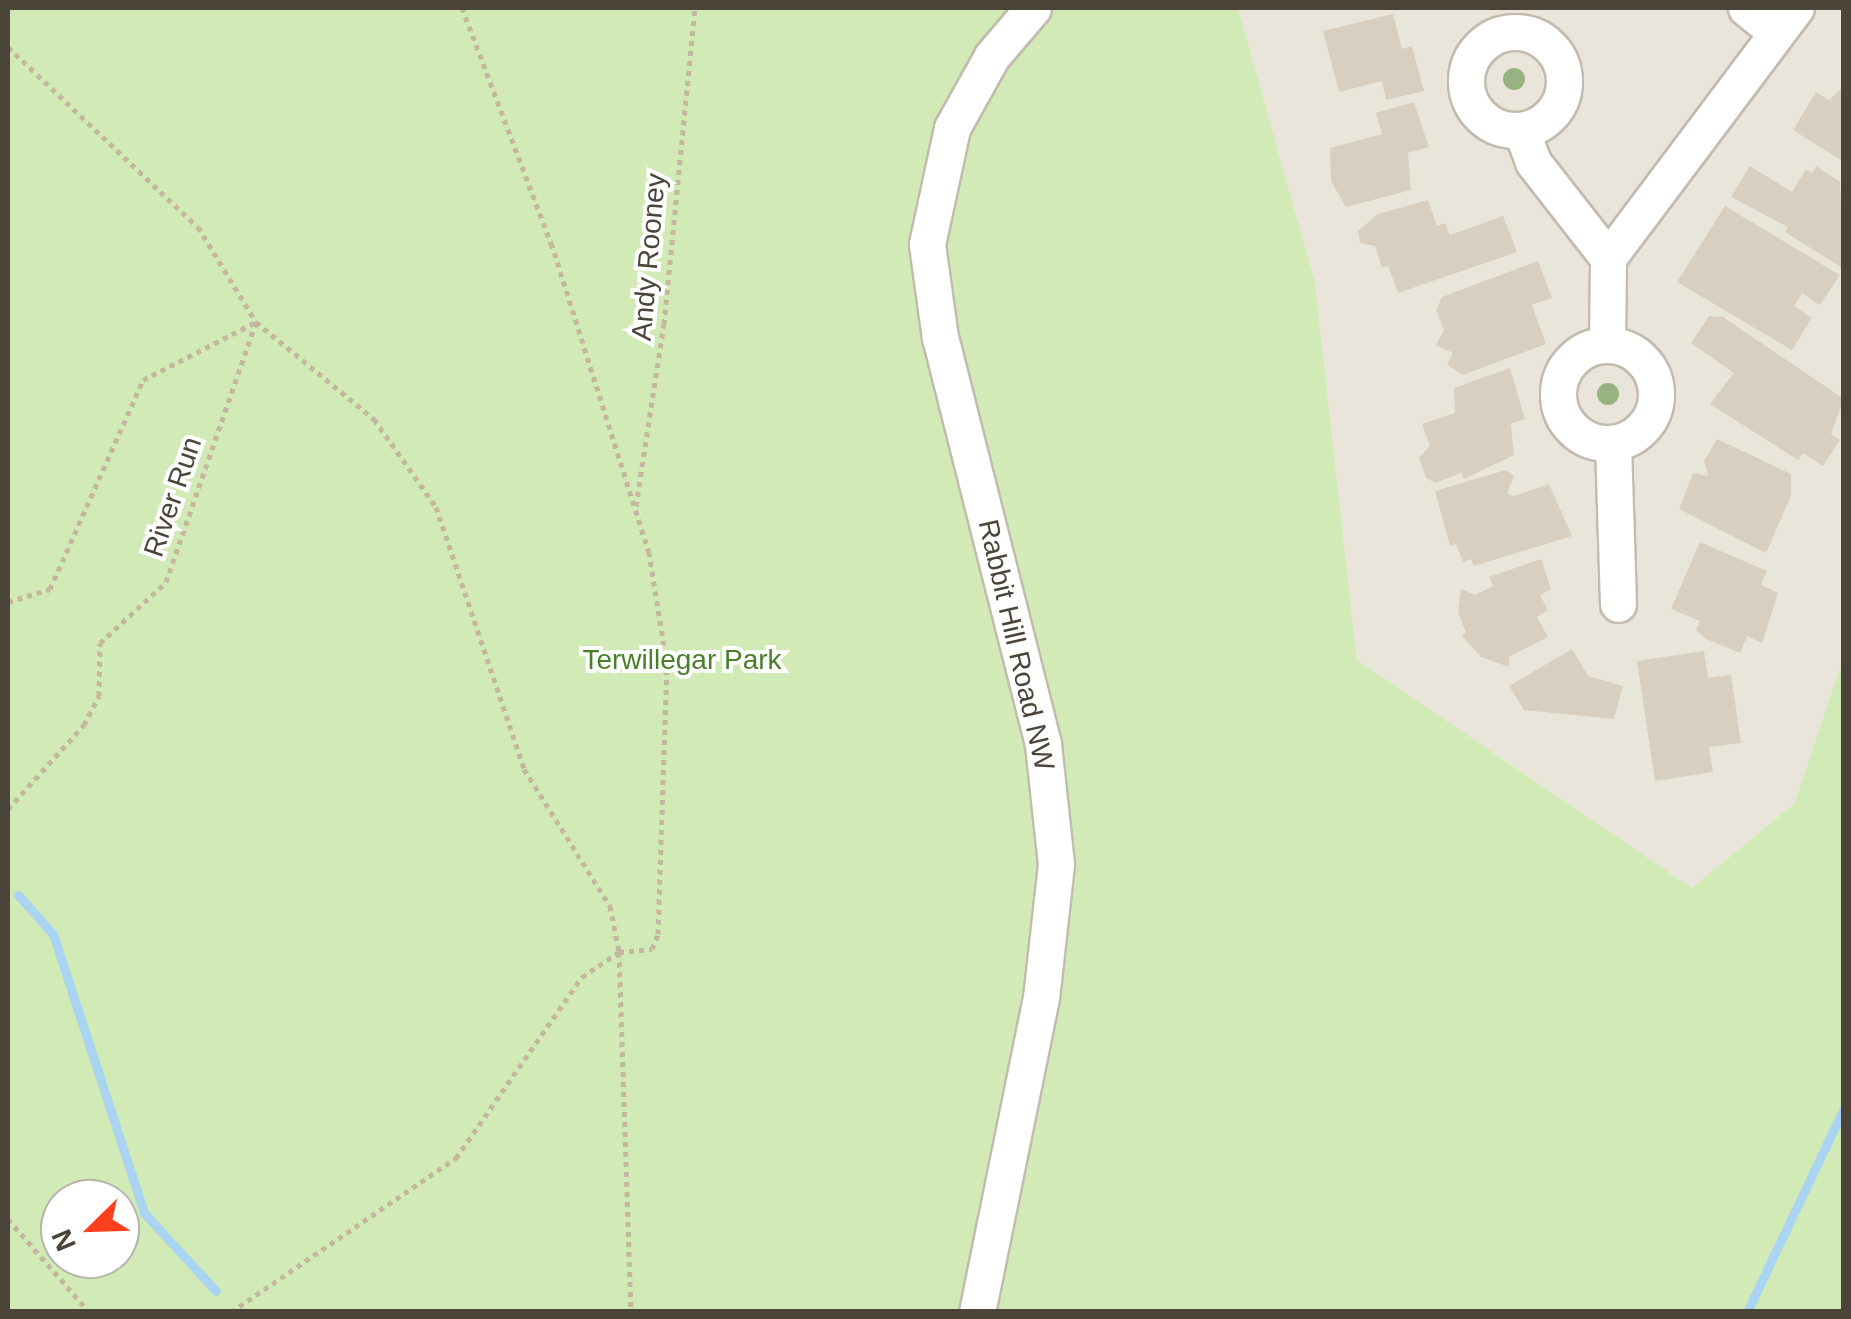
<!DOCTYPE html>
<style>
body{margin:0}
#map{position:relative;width:1851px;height:1319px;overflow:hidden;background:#f6f3ec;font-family:Helvetica,sans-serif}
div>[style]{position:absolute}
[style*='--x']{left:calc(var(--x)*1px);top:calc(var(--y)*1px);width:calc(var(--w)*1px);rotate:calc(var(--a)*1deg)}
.residential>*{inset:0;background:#eae5da}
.green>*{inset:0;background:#d2eab5}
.stream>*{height:9px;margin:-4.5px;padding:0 4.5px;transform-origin:4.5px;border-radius:4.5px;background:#a9d4f2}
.building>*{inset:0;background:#d8cfc1}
.path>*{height:5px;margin-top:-2.5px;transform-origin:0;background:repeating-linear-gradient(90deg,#c4b79f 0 5px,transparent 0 10px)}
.roads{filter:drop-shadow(2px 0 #c2bbae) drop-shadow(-2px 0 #c2bbae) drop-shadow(0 2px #c2bbae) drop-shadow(0 -2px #c2bbae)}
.minor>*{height:35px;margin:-17.5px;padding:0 17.5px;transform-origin:17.5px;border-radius:17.5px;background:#fff}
.minor>.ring{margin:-17.5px;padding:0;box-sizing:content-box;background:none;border:35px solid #fff;border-radius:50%}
.trees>*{width:22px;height:22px;margin:-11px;border-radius:50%;background:#97b381}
span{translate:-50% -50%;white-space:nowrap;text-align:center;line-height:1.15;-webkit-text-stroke:8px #fff;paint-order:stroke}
.street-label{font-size:28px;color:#4b4439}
.park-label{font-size:28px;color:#4a7f2a}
.frame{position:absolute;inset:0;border:10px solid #4b4439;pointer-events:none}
.north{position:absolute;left:40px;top:1179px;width:100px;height:100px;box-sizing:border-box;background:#fff;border:2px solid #b7b4b0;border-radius:50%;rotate:247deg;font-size:28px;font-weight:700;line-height:40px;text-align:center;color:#4b4439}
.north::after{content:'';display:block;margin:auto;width:35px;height:45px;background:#fc3f1d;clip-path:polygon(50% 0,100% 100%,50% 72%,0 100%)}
</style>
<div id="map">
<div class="residential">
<div style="clip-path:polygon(1238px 8px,1843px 8px,1843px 659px,1794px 804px,1692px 888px,1357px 660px,1315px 282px)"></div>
</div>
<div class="green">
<div style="clip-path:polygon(evenodd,8px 8px,1238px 8px,1315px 282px,1357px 660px,1692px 888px,1794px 804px,1843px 659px,1843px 1311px,8px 1312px,8px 8px,60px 1199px,120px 1199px,120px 1259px,60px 1259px,60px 1199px)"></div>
</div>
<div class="stream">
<div style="--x:18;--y:895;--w:52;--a:48.1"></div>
<div style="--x:53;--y:934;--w:293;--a:71.9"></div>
<div style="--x:144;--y:1213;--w:106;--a:47.3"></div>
<div style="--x:1747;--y:1312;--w:226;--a:-64.6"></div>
</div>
<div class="building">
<div style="clip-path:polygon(1393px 14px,1402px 49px,1412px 46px,1424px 91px,1386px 100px,1382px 81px,1339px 92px,1323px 31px)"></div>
<div style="clip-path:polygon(1844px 86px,1844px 162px,1793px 130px,1816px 92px,1829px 100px)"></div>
<div style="clip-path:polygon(1414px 102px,1429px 147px,1408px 153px,1411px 190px,1346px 207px,1331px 181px,1330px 148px,1382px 134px,1376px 113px)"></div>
<div style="clip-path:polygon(1750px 166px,1792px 192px,1806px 169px,1812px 173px,1816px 166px,1840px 182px,1844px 269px,1785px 232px,1788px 227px,1731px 197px)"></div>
<div style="clip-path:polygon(1428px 200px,1437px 226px,1445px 223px,1450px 235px,1503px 216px,1517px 252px,1398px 293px,1388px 266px,1382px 268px,1375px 246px,1360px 243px,1358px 231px,1378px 214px)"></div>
<div style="clip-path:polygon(1725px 206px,1840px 275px,1820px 305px,1802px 293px,1794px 306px,1812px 318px,1792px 350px,1677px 282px)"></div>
<div style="clip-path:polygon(1538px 261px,1552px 298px,1532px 305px,1546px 344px,1463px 375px,1447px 365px,1453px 353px,1436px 345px,1444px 330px,1436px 310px,1442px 297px)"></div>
<div style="clip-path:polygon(1709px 316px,1723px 317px,1844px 399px,1831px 434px,1840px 440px,1823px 466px,1803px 453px,1798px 460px,1710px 404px,1734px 373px,1691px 343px)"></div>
<div style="clip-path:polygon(1510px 368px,1525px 419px,1511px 424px,1514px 455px,1464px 479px,1461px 473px,1435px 483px,1426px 478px,1419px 458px,1430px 446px,1422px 424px,1455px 413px,1454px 388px)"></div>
<div style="clip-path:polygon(1717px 439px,1791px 474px,1791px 496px,1766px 553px,1679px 509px,1693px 473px,1708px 476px,1704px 461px)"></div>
<div style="clip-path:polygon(1506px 470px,1514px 476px,1507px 493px,1514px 496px,1549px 484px,1572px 536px,1474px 566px,1471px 559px,1463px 562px,1456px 544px,1450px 546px,1435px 491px)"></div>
<div style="clip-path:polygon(1700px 542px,1767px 571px,1761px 585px,1778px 593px,1762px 643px,1747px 636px,1740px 653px,1706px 639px,1696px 630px,1700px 621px,1671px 609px)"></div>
<div style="clip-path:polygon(1541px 559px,1551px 589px,1540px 595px,1548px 610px,1537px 617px,1548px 637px,1509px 657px,1509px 667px,1481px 657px,1461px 635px,1466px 633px,1458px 612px,1461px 589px,1475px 595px,1493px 586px,1489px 577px)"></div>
<div style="clip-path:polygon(1572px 649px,1588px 676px,1623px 686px,1614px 719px,1524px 710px,1509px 686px)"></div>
<div style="clip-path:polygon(1704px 651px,1708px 678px,1731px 675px,1741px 743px,1709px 747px,1713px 772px,1655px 781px,1637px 661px)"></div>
</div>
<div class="path">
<div style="--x:8;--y:47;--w:262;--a:43.5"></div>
<div style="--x:198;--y:227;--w:111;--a:58.6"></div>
<div style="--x:256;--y:322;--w:153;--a:39.4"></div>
<div style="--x:374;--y:419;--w:108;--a:54.8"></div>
<div style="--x:436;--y:507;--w:276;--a:71.4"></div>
<div style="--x:524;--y:769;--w:162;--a:57.9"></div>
<div style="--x:610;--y:906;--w:47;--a:78.9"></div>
<div style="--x:619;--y:952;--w:360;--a:88.1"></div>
<div style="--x:636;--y:506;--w:184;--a:-81.3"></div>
<div style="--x:664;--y:324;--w:318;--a:-84.4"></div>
<div style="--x:8;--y:602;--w:44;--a:-17.2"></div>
<div style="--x:50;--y:589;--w:229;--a:-66"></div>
<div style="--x:143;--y:380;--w:127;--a:-27.2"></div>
<div style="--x:8;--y:809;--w:113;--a:-47.9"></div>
<div style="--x:84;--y:725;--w:33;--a:-63"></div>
<div style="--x:99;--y:696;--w:53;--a:-88.9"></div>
<div style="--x:100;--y:643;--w:90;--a:-42.7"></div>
<div style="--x:166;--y:582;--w:275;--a:-70.9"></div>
<div style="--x:8;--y:1219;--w:123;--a:48.9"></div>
<div style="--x:231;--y:1312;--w:273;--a:-34.4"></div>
<div style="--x:456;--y:1158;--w:221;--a:-55.2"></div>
<div style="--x:582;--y:977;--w:45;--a:-34"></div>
<div style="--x:619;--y:952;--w:33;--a:-5"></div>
<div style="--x:652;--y:949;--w:16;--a:-68"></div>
<div style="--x:658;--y:934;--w:269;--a:-88.1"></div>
<div style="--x:667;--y:665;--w:113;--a:-99.1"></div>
<div style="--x:649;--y:553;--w:322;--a:-107.5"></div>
<div style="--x:552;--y:246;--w:254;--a:-110.7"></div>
</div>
<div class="roads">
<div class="minor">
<div style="--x:1746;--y:8;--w:38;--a:39"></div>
<div class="ring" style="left:1466px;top:32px;width:63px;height:63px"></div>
<div style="--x:1521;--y:130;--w:34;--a:69"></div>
<div style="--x:1533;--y:162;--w:122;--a:52"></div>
<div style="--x:1607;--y:344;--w:86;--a:-89.3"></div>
<div style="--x:1608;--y:258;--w:313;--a:-53.1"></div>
<div class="ring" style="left:1558px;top:345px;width:63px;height:63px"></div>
<div style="--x:1613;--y:444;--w:160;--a:88.2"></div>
<div style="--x:977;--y:1312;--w:320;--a:-78.5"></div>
<div style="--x:1041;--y:998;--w:135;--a:-83.6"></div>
<div style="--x:1056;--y:864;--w:121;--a:-96.2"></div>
<div style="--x:1043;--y:744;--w:419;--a:-104.2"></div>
<div style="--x:940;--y:338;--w:95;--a:-97.9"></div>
<div style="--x:927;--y:244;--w:119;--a:-77.8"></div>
<div style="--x:952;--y:128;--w:82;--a:-60.9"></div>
<div style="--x:992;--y:56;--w:63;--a:-49.5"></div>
</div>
</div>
<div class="trees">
<div style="left:1514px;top:79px"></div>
<div style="left:1608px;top:394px"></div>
</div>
<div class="street-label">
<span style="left:649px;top:257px;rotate:-85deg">Andy Rooney</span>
<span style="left:173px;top:497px;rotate:-71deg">River Run</span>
<span style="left:1016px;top:645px;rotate:77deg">Rabbit Hill Road NW</span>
</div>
<div class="park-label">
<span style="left:682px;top:660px">Terwillegar Park</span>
</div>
<div class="frame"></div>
<div class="north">N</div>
</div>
